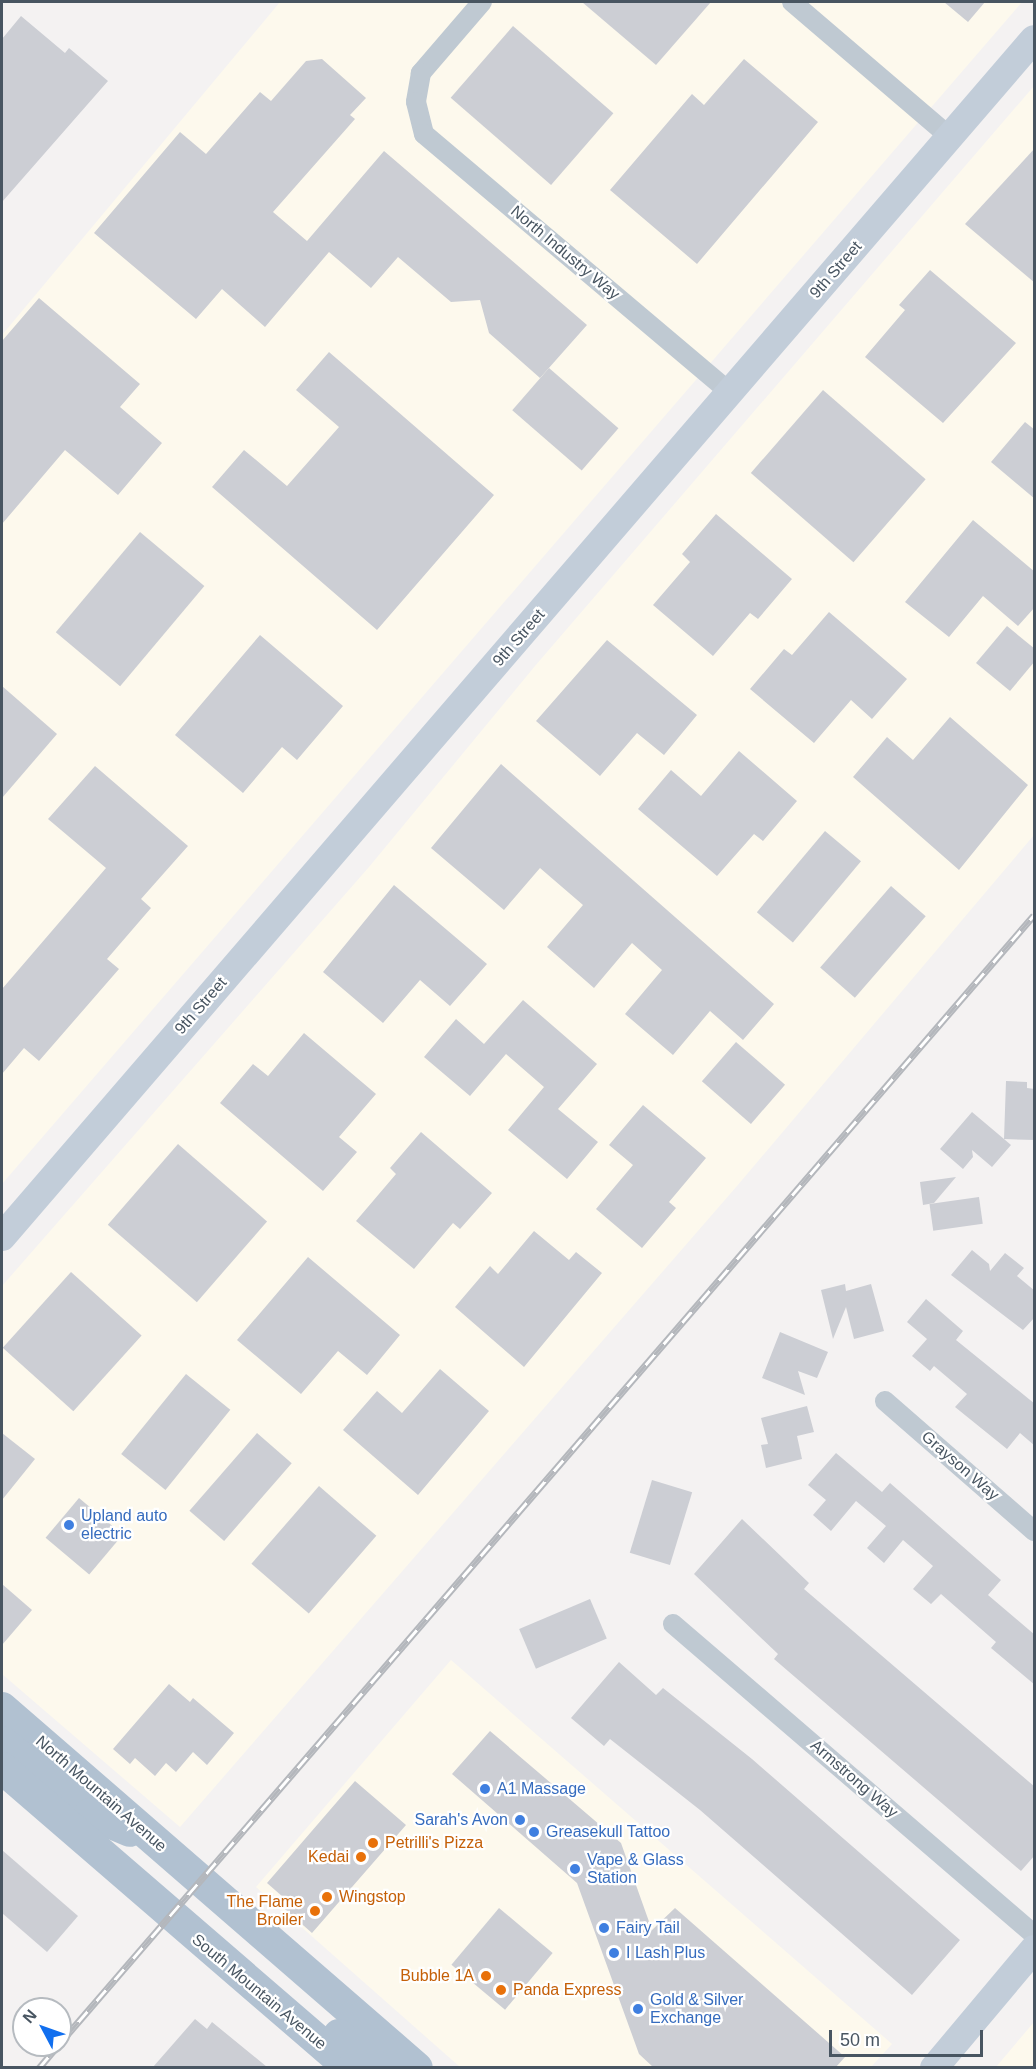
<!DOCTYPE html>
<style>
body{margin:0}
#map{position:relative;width:1036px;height:2069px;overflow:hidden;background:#f4f2f2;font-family:Arial,sans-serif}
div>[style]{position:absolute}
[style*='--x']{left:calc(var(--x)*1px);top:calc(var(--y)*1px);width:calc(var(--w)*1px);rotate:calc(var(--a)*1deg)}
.commercial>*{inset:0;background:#fdf9ed}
.building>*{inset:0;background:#ccced4;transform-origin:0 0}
.street>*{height:20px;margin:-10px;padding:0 10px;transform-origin:10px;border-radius:10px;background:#bfc9d2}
.secondary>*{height:28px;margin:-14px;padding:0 14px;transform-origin:14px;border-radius:14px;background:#c2cdd9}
.primary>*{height:32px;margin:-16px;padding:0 16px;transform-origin:16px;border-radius:16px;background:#b1c1d1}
.rail>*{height:7px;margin-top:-3.5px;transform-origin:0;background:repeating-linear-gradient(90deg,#fff 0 14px,#b4b7bc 0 28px);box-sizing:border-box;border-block:2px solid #b4b7bc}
.dots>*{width:16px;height:16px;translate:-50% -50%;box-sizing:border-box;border:3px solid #fff;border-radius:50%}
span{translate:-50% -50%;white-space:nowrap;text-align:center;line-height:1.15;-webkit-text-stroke:4.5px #fff;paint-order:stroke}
.street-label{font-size:16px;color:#485561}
.shop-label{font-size:16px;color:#366cbe}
.left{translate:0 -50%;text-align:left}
.right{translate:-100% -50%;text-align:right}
.food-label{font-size:16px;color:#c56008}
.frame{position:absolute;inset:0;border:3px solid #485561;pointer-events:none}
.north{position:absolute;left:12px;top:1997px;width:60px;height:60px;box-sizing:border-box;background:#fff;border:2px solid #b6bbc0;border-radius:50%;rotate:311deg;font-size:16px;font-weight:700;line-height:24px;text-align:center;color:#485561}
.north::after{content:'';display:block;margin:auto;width:21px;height:27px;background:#116fef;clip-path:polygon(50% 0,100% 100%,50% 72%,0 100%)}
.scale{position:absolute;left:829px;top:2030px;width:154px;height:27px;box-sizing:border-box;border:3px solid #485561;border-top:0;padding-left:8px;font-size:18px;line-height:21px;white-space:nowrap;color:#485561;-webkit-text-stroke:4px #fff;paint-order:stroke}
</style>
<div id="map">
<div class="commercial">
<div style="clip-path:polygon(280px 2px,1022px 2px,2px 1184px,2px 335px)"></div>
<div style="clip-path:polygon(1034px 86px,1034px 835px,737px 1186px,180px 1827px,2px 1674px,2px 1286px,369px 867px,535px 666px)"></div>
<div style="clip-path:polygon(451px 1660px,892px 2044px,871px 2067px,460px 2067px,256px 1887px)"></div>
<div style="clip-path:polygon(1034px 2022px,1034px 2067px,995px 2067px,996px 2067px)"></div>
</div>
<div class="building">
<div style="clip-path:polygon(582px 2px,711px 2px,656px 65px)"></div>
<div style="clip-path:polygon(944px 2px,985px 2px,968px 22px)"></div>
<div style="clip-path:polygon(21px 16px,65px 53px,69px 48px,108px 81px,2px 202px,2px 39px)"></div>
<div style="left:513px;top:26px;width:133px;height:95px;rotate:41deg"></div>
<div style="clip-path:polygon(322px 59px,366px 98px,350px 115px,355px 119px,273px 212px,307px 241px,384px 151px,587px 325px,540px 378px,489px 333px,480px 300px,451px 302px,398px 257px,371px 288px,329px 252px,265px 327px,222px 289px,196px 319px,94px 233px,180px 132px,206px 154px,260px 92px,271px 101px,306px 61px)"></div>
<div style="clip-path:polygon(744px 59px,818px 122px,697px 264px,610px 190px,692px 94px,704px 105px)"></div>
<div style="clip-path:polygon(1035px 148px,1035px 283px,965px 224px)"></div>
<div style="clip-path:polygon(930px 270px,1016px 343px,943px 423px,865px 357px,905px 310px,899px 305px)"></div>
<div style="clip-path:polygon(39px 298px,140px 384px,120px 407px,162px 443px,118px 495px,65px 450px,2px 524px,2px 341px)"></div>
<div style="clip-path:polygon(329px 352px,494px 495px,377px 630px,212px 487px,244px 450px,287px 486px,339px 427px,296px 390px)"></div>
<div style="left:549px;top:368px;width:92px;height:56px;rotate:41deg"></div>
<div style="left:823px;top:390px;width:136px;height:110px;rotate:41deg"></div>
<div style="clip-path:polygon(1025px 422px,1035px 430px,1035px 499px,991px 462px)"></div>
<div style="clip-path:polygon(716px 514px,792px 579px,758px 619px,750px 613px,713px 656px,653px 605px,690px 562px,682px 554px)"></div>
<div style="clip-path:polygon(973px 520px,1035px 572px,1035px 607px,1018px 626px,983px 596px,949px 637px,905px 602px)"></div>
<div style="left:140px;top:532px;width:84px;height:131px;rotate:40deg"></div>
<div style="clip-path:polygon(829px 612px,907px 679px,872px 719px,851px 700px,814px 743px,750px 689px,784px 649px,792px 655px)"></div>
<div style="clip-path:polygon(1007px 626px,1035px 649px,1035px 661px,1010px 691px,976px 663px)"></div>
<div style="clip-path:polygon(260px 635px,343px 706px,297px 760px,282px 747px,243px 793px,175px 735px)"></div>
<div style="clip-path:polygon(607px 640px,697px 715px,664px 755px,637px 733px,600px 776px,536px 721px)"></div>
<div style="clip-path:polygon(2px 686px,57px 734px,2px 798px)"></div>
<div style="clip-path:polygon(950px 717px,1028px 785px,959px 870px,853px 777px,887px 737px,913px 760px)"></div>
<div style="clip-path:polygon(739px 751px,797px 801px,763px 841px,754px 834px,717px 876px,638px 809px,671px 770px,701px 796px)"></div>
<div style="clip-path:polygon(501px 764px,774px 1004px,743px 1040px,710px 1011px,673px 1055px,625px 1014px,662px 970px,632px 943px,594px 988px,547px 947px,583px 905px,540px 868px,504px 910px,431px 848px)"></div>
<div style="clip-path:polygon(95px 766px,188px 846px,141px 899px,151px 908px,107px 959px,119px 969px,39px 1061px,24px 1048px,2px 1074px,2px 989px,106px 868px,48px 819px)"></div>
<div style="left:825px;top:831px;width:47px;height:106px;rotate:40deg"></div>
<div style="clip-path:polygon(394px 885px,487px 964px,450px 1006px,420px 980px,383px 1023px,323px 972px)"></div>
<div style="left:891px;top:886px;width:46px;height:108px;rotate:41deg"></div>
<div style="clip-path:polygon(523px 1000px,597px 1064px,558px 1109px,598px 1142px,567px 1179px,508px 1130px,544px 1087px,506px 1054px,470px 1096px,424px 1057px,456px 1019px,484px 1044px)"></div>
<div style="clip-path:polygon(304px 1033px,376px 1094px,339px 1137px,357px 1152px,323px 1191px,220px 1103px,253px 1064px,268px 1076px)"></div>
<div style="left:736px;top:1042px;width:65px;height:52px;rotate:41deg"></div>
<div style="clip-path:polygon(1006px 1081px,1027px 1082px,1027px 1088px,1035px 1089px,1035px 1140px,1004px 1139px,1011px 1145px,992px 1167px,972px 1150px,973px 1157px,963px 1169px,940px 1149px,972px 1112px,1004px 1139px)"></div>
<div style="clip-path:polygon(643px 1105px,706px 1158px,669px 1202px,676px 1208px,642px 1248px,596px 1209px,633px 1165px,609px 1145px)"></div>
<div style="clip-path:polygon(421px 1132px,492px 1193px,460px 1229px,453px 1223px,414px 1269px,356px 1221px,396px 1174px,390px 1168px)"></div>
<div style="left:178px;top:1144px;width:118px;height:107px;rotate:41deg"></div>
<div style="clip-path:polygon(956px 1177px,934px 1203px,923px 1205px,920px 1182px)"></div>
<div style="left:979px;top:1197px;width:27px;height:50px;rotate:82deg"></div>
<div style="clip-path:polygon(534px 1231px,569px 1260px,576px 1252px,602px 1273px,524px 1367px,455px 1307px,490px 1266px,498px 1274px)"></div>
<div style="clip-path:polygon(972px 1250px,989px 1264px,990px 1271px,1005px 1253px,1024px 1268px,1017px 1276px,1035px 1291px,1035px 1317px,1023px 1330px,951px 1275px)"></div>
<div style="clip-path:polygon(308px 1257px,400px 1335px,367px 1375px,338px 1351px,301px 1394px,237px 1340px)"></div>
<div style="left:71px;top:1272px;width:95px;height:102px;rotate:42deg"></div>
<div style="clip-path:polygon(845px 1284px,846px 1291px,871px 1284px,884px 1331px,854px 1339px,846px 1307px,833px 1339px,821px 1290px)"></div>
<div style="clip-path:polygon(926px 1299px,963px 1331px,956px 1340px,1035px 1404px,1035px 1446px,1020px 1433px,1007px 1449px,955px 1407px,967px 1394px,934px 1366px,930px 1371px,912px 1356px,927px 1339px,907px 1322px)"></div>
<div style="clip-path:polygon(780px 1332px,828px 1352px,817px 1378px,798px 1371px,805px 1395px,762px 1378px)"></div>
<div style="clip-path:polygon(440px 1369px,489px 1411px,418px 1495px,343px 1430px,377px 1391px,402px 1413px)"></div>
<div style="left:186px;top:1374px;width:57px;height:103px;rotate:39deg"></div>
<div style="clip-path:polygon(807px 1406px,814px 1432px,797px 1436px,802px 1459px,766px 1468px,761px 1445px,768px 1444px,761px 1418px)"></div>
<div style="clip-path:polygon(2px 1433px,35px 1459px,2px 1500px)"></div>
<div style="left:257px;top:1433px;width:46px;height:103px;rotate:41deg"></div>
<div style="clip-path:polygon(836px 1453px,882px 1492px,890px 1483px,1001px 1580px,988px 1595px,1035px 1635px,1035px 1685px,991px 1648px,996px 1642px,941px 1594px,931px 1604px,913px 1589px,933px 1566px,903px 1540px,884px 1563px,867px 1548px,886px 1526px,856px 1501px,831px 1531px,813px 1515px,826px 1500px,808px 1485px)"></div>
<div style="left:652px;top:1480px;width:42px;height:76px;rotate:17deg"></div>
<div style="left:319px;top:1486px;width:76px;height:103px;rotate:41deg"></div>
<div style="left:79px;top:1498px;width:57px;height:52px;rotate:40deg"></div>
<div style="clip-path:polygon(742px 1519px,809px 1583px,804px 1589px,1035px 1787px,1035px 1855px,1021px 1871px,774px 1659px,778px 1654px,694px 1574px)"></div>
<div style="clip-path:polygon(2px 1584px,32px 1610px,2px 1645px)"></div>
<div style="left:590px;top:1599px;width:43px;height:77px;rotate:67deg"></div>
<div style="clip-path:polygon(619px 1662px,656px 1695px,663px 1688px,752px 1759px,960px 1940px,912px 1995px,700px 1810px,610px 1739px,604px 1746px,571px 1718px)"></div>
<div style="clip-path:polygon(169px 1684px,190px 1702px,193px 1698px,234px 1733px,207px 1765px,193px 1752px,176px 1772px,166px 1763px,155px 1776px,135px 1758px,130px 1764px,113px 1749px)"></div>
<div style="clip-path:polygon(490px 1731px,621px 1843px,652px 1930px,675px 1908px,845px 2057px,836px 2067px,653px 2067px,639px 2054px,577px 1883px,452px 1774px)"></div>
<div style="clip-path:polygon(355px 1781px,406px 1825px,312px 1933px,278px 1903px,283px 1897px,267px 1883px)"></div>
<div style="clip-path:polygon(2px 1850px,78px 1916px,47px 1952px,2px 1913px)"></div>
<div style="left:499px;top:1908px;width:70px;height:74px;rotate:40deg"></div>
<div style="clip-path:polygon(195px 2019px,207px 2029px,212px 2022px,267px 2067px,153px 2067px)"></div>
</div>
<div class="street">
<div style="--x:482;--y:2;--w:94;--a:130.7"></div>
<div style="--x:421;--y:73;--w:29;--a:100"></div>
<div style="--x:416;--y:102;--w:33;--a:76"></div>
<div style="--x:424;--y:134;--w:402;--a:40.2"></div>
<div style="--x:792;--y:2;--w:206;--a:40.5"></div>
<div style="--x:885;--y:1401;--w:198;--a:41.1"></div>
<div style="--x:673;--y:1624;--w:476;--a:40.7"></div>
</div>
<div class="secondary">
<div style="--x:2;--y:1237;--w:1581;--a:-49.26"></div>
<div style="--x:934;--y:2068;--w:155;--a:-50"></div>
</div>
<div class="primary">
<div style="--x:2;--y:1708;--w:549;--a:40.94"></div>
<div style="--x:2;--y:1742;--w:114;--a:39.3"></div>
<div style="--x:90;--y:1814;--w:43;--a:23"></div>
<div style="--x:2;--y:1768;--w:459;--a:40.8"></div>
<div style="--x:339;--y:2035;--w:50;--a:41"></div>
</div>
<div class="rail">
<div style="--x:60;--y:2043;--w:1490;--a:-49.19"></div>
<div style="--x:39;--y:2068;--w:30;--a:-50"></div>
</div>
<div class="dots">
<div style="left:69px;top:1525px;background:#3f7fe0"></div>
<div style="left:485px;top:1789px;background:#3f7fe0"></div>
<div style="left:520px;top:1820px;background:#3f7fe0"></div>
<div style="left:534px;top:1832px;background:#3f7fe0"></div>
<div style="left:373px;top:1843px;background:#e8710a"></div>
<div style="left:361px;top:1857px;background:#e8710a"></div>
<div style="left:575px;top:1869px;background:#3f7fe0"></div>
<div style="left:327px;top:1897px;background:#e8710a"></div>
<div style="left:315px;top:1911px;background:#e8710a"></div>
<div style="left:604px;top:1928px;background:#3f7fe0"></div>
<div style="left:614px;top:1953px;background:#3f7fe0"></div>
<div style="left:486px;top:1976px;background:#e8710a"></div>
<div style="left:501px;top:1990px;background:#e8710a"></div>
<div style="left:638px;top:2009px;background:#3f7fe0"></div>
</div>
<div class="street-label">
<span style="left:565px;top:253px;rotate:40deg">North Industry Way</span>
<span style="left:836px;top:270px;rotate:-49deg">9th Street</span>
<span style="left:519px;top:638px;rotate:-49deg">9th Street</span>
<span style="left:201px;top:1006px;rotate:-49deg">9th Street</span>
<span style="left:960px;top:1466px;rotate:41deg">Grayson Way</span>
<span style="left:854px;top:1779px;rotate:41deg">Armstrong Way</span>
<span style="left:101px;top:1794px;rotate:41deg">North Mountain Avenue</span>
<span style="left:259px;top:1992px;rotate:40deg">South Mountain Avenue</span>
</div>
<div class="shop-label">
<span class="left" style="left:81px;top:1525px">Upland auto<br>electric</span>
<span class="left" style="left:497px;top:1789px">A1 Massage</span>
<span class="right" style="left:508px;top:1820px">Sarah's Avon</span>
<span class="left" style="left:546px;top:1832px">Greasekull Tattoo</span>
<span class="left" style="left:587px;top:1869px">Vape &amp; Glass<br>Station</span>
<span class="left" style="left:616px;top:1928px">Fairy Tail</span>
<span class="left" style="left:626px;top:1953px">I Lash Plus</span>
<span class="left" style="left:650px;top:2009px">Gold &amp; Silver<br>Exchange</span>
</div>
<div class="food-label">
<span class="left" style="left:385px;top:1843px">Petrilli's Pizza</span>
<span class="right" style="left:349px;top:1857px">Kedai</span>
<span class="left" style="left:339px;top:1897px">Wingstop</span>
<span class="right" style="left:303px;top:1911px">The Flame<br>Broiler</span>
<span class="right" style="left:474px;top:1976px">Bubble 1A</span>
<span class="left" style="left:513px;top:1990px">Panda Express</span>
</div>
<div class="frame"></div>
<div class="north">N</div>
<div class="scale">50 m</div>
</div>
